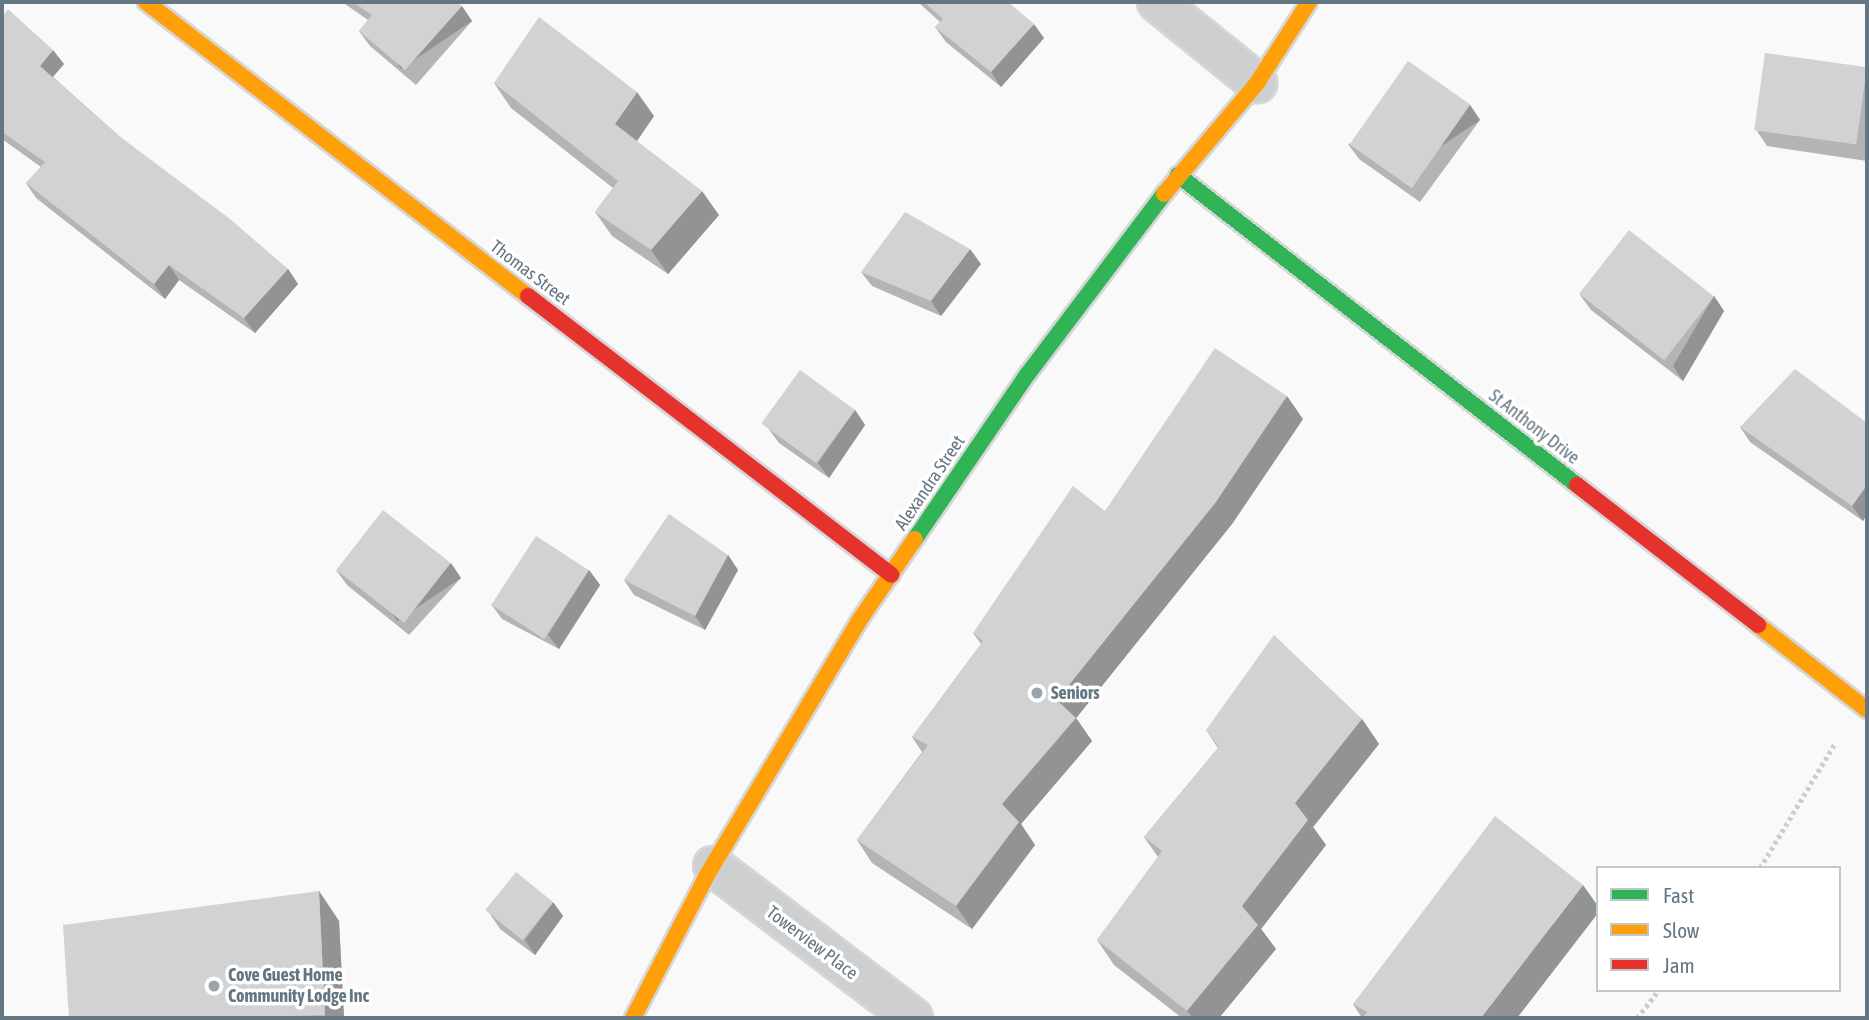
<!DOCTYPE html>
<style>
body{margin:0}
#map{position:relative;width:1869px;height:1020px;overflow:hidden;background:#f9f9f9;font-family:"Asap Condensed",sans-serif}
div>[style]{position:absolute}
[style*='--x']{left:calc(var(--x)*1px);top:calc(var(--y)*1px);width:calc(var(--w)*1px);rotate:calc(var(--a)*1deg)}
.path>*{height:4.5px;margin-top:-2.25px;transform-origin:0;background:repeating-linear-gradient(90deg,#cbcccd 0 3.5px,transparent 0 7px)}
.roads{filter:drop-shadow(2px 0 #d5d6d7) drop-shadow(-2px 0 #d5d6d7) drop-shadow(0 2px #d5d6d7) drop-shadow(0 -2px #d5d6d7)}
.street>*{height:38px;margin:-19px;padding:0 19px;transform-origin:19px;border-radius:19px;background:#cecfd0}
.fast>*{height:16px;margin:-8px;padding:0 8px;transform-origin:8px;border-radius:8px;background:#30b455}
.slow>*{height:16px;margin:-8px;padding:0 8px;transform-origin:8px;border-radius:8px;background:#ff9f0a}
.jam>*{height:16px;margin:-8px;padding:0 8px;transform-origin:8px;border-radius:8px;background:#e5322d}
.wall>*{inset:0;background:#b3b5b5}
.shaded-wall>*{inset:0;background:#929394;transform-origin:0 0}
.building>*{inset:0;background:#d0d2d3;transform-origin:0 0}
.dots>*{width:19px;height:19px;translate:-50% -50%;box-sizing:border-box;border:4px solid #fff;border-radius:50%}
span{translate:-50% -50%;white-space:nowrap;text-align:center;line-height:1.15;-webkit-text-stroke:7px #fff;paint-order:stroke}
.street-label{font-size:18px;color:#657683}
.poi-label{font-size:18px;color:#657683;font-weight:700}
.left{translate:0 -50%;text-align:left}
.frame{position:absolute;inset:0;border:4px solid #657683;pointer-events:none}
.legend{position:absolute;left:1596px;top:866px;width:245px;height:126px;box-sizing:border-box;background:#fff;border:2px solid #c1c8cd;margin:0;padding:9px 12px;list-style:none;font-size:21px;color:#657683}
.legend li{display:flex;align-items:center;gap:14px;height:35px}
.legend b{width:35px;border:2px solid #c1c8cd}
</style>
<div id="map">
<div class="path">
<div style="--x:1760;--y:868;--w:146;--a:-59"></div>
<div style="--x:1637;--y:1018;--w:36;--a:-52"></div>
</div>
<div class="roads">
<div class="street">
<div style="--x:1157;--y:2;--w:129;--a:39"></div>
<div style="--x:713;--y:866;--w:251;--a:37.2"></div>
</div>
<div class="fast">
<div style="--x:1178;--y:175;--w:505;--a:37.85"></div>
<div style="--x:915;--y:539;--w:199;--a:-55.7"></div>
<div style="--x:1027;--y:375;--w:227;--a:-52.9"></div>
</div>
<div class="slow">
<div style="--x:146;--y:2;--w:482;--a:37.6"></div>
<div style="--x:1164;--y:194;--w:145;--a:-50"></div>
<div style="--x:1257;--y:83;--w:96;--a:-57.3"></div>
<div style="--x:1758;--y:625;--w:138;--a:37.9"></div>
<div style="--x:633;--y:1018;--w:161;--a:-62.6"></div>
<div style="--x:707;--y:875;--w:296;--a:-59.1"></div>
<div style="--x:859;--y:621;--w:99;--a:-55.7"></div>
</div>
<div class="jam">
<div style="--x:528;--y:296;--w:458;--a:37.5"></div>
<div style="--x:1577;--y:485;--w:229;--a:37.7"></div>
</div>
</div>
<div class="wall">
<div style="clip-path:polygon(342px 2px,456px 2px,472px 21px,416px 85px,370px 46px,359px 31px,368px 20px)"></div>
<div style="clip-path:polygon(918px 2px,1008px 2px,1044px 38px,1001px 87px,946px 42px,935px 27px,940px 22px)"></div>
<div style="clip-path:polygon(2px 16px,64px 64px,53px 77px,119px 136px,288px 269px,298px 284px,255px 333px,179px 280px,165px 299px,36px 198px,26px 183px,41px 167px,2px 139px)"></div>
<div style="clip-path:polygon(1867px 67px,1867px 161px,1767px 146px,1757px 131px)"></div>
<div style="clip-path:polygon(494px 83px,654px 116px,637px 141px,719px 215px,668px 274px,612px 236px,595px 212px,613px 188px,511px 108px)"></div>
<div style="clip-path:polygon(1470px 105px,1480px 120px,1420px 202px,1359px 159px,1348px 144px)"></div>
<div style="clip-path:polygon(981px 264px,941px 316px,872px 286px,861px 272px)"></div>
<div style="clip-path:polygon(1580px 295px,1714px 296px,1724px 311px,1683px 381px,1591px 310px)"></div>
<div style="clip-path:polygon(855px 410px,865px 425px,829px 478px,779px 443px,768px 428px)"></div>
<div style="clip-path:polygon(1303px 419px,1232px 524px,1076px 718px,1092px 741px,1021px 824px,1035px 845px,972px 929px,872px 863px,857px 840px,922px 752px,912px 737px,981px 644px,973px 633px,1105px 511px)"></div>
<div style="clip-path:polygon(1867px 423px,1867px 514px,1863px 521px,1750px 442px,1740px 427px)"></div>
<div style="clip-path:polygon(728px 555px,738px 570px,705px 630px,634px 595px,624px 580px)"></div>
<div style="clip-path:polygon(336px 570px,461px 578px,409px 635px,347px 585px)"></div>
<div style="clip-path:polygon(589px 570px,600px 585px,559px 649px,502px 619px,491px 604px)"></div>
<div style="clip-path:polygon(1362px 719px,1379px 744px,1313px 827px,1326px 845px,1261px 929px,1276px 949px,1219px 1018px,1182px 1018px,1114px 965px,1097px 940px,1158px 857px,1144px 837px,1218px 748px,1206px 730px)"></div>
<div style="clip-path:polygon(319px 891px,339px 921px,344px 1018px,69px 1018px)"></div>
<div style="clip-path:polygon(553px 902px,563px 916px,535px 955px,500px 929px,490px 914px)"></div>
<div style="clip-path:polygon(1598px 906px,1598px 913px,1517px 1018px,1362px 1018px,1353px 1004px)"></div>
</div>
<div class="shaded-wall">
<div style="left:462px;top:6px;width:18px;height:86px;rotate:56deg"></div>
<div style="clip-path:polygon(1034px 24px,1044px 38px,1001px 87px,991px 72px)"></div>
<div style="clip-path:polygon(53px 50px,64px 64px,50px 80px,40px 66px)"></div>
<div style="clip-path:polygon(637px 92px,654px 116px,632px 148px,615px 124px)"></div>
<div style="left:1470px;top:105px;width:18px;height:102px;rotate:56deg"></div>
<div style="clip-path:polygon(702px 191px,719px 215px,668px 274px,651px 250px)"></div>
<div style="clip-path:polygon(970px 249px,981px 264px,941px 316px,931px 301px)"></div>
<div style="clip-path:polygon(169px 265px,179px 280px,165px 299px,154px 284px)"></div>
<div style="clip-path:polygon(288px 269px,298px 284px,255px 333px,244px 318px)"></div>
<div style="clip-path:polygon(1714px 296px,1724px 311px,1683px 381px,1673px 366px)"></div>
<div style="clip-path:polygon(1287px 396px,1303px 419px,1232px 524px,1073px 722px,1076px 718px,1092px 741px,1021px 824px,1035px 845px,972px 929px,956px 906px,1002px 804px,1057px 700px)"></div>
<div style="clip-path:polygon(855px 410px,865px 425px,829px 478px,818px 463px)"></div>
<div style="clip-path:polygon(1867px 485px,1867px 514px,1863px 521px,1852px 506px)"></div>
<div style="clip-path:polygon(728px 555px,738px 570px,705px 630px,695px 616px)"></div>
<div style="left:451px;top:563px;width:18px;height:77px;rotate:56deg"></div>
<div style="clip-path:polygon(589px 570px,600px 585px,559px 649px,548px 635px)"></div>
<div style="clip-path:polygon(1362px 719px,1379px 744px,1313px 827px,1326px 845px,1261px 929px,1276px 949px,1219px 1018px,1193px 1018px,1187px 1011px,1295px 803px)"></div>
<div style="clip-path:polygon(1583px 885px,1598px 906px,1598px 913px,1517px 1018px,1481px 1018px)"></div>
<div style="clip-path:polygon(319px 891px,339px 921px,344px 1018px,327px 1018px,325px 1015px)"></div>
<div style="clip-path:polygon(553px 902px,563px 916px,535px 955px,525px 940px)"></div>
</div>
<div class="building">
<div style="clip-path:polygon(353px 2px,456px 2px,462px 6px,405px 70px,359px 31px,372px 15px)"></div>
<div style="clip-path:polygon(924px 2px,1008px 2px,1034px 24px,991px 72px,935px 27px,943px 19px)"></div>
<div style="clip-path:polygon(8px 9px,53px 50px,40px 66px,119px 136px,230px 219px,288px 269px,244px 318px,169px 265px,154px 284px,26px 183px,45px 162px,2px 132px,2px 16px,2px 17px)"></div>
<div style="clip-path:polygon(539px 17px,637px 92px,615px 124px,702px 191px,651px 250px,595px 212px,618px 181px,494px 83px)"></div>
<div style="left:1765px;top:53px;width:103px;height:78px;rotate:8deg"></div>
<div style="left:1408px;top:61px;width:76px;height:102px;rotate:35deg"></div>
<div style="clip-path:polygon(905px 212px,970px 249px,931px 301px,861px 272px)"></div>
<div style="left:1629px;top:230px;width:108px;height:81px;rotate:38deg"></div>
<div style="clip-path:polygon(1215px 348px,1287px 396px,1216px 502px,1057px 700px,1076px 718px,1002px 804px,1019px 822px,956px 906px,857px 840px,928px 745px,912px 737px,983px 641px,973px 633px,1073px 486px,1105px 511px)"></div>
<div style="clip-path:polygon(1795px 369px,1867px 423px,1867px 485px,1852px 506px,1740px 427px)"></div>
<div style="left:800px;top:370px;width:68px;height:66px;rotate:36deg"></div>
<div style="left:383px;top:510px;width:86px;height:76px;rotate:38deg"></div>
<div style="clip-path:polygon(669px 514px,728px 555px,695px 616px,624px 580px)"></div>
<div style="left:536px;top:536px;width:63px;height:82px;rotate:33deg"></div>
<div style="clip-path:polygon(1274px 635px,1362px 719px,1295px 803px,1308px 820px,1242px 906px,1258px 925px,1187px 1011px,1097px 940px,1162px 851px,1144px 837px,1219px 747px,1206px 730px)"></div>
<div style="clip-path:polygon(1495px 816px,1583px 885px,1481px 1018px,1362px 1018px,1367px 1012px,1353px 1004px)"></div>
<div style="left:516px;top:872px;width:48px;height:49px;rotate:39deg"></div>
<div style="clip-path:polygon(319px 891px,325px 1015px,232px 1018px,69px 1018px,63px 925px)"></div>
</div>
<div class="dots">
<div style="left:1037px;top:693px;background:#99a4ac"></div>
<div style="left:214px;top:986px;background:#99a4ac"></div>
</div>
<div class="street-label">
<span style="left:530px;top:273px;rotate:37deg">Thomas Street</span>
<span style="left:1534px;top:427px;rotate:38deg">St Anthony Drive</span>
<span style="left:930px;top:483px;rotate:-56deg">Alexandra Street</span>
<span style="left:812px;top:943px;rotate:37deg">Towerview Place</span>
</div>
<div class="poi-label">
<span class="left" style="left:1051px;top:693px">Seniors</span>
<span class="left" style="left:228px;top:986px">Cove Guest Home<br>Community Lodge Inc</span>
</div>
<div class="frame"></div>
<ul class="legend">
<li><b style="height:9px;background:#30b455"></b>Fast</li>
<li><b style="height:9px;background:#ff9f0a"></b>Slow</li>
<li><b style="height:9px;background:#e5322d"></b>Jam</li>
</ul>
</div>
